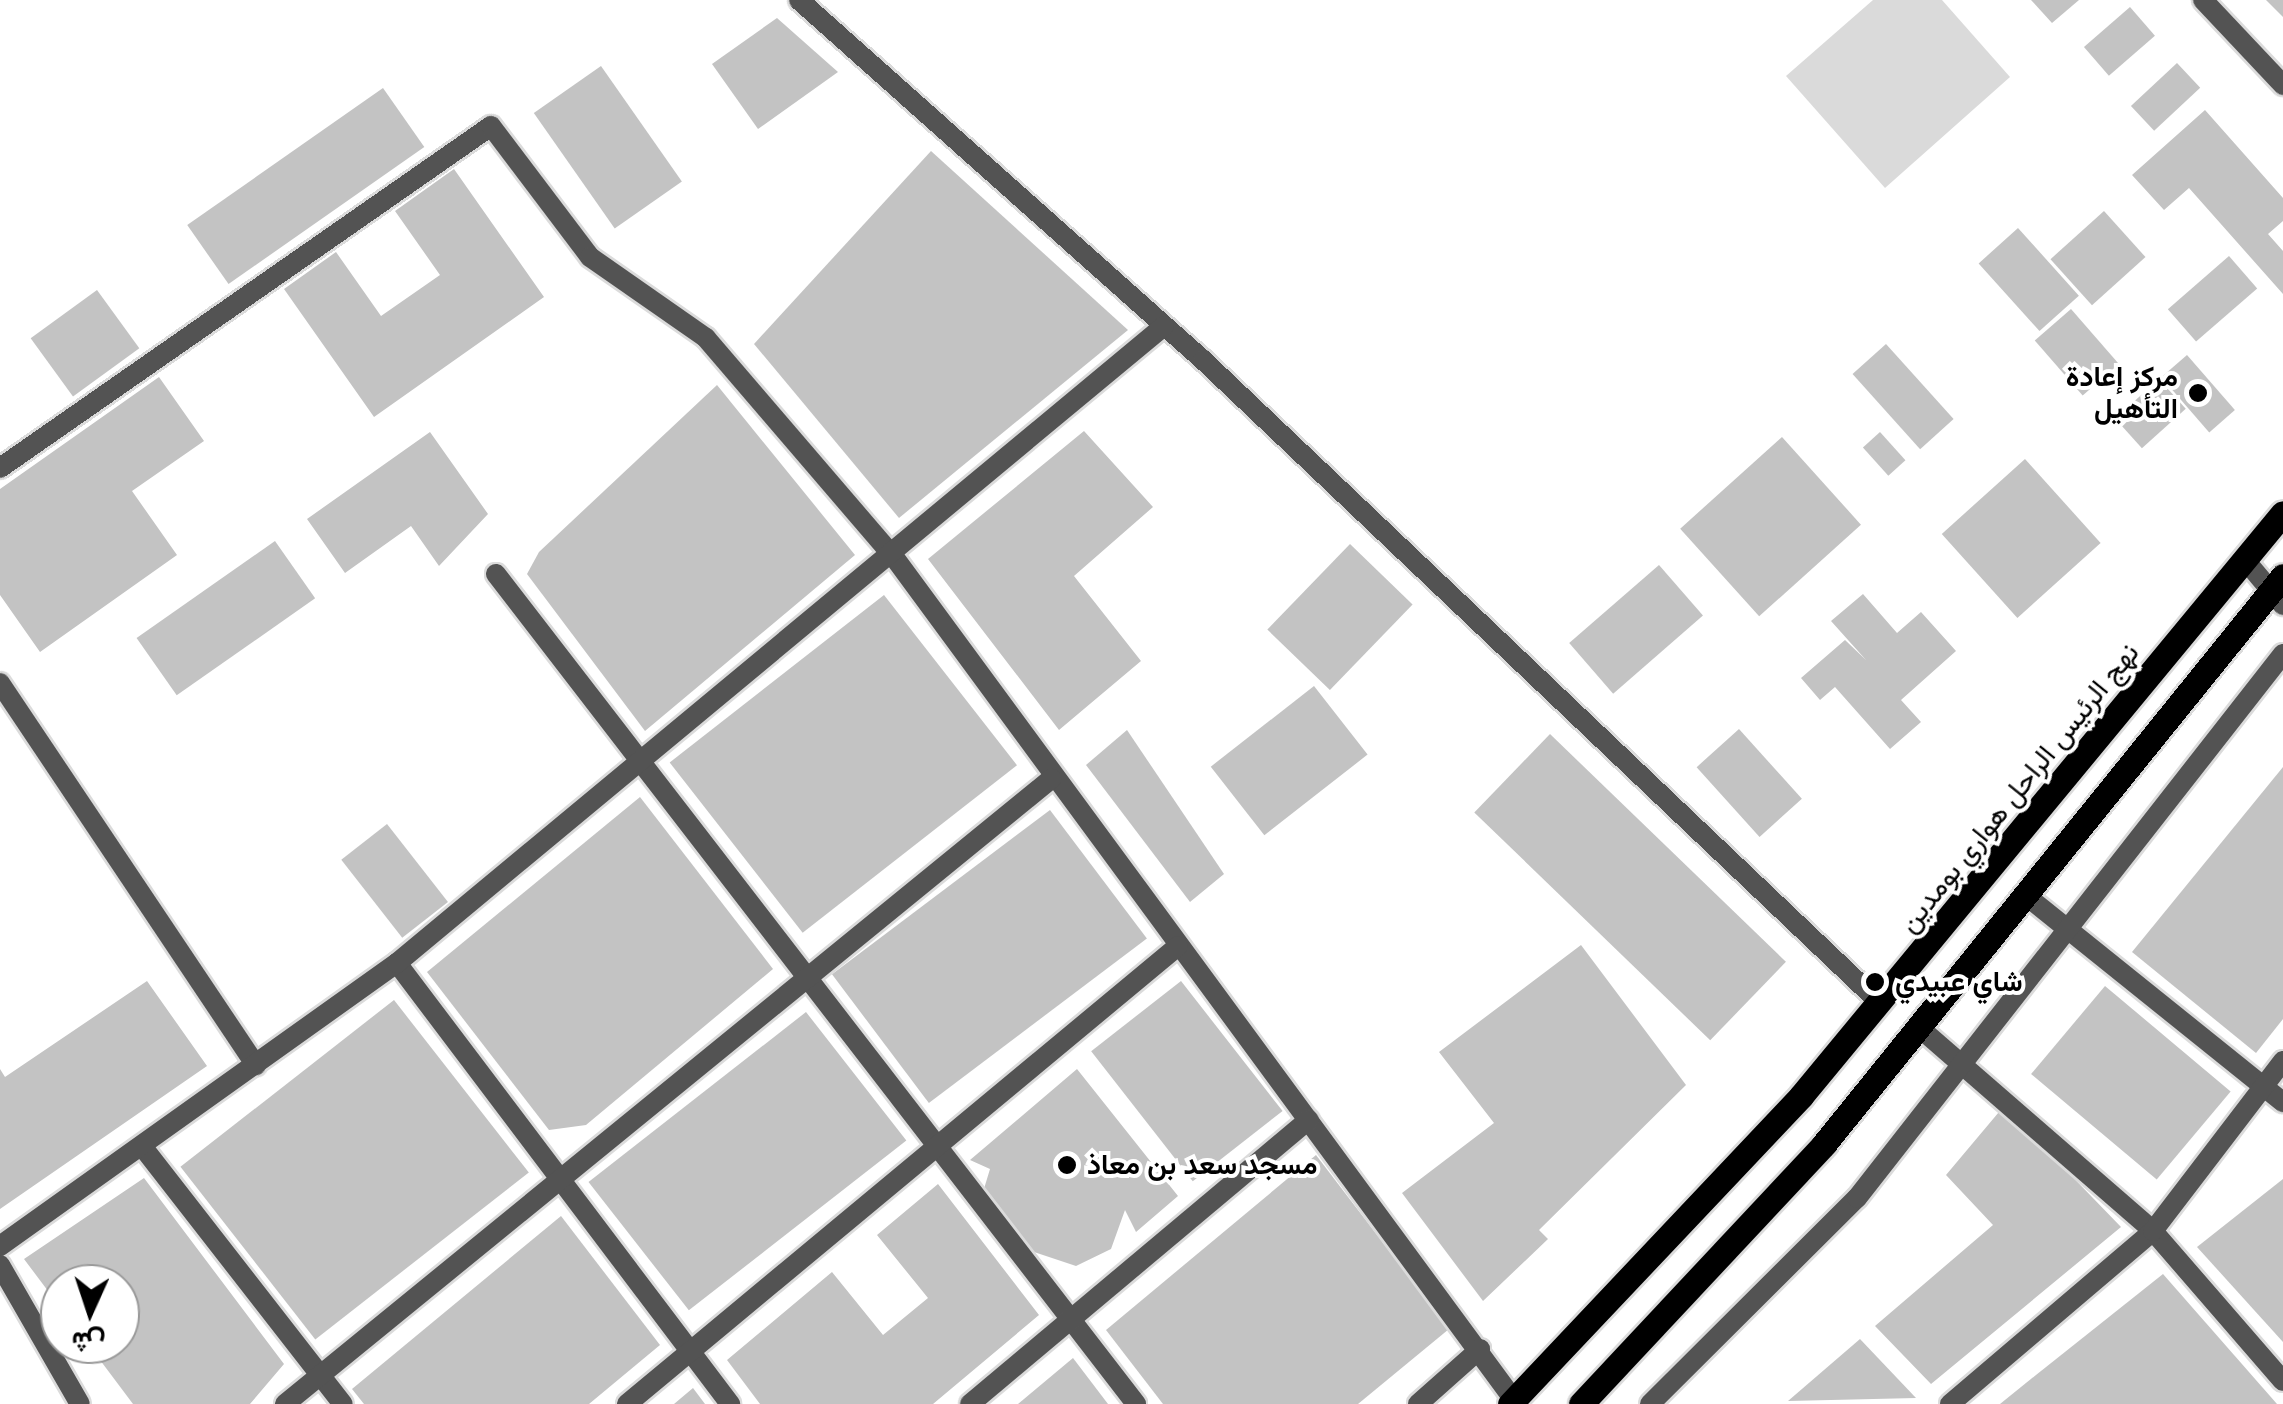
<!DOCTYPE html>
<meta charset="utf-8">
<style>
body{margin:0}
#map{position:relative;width:2283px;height:1404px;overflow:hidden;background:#fff;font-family:"Varela Round",Vazirmatn,sans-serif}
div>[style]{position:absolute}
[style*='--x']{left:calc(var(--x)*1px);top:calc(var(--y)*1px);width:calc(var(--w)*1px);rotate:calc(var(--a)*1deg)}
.green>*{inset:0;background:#dadada}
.building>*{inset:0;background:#c3c3c3;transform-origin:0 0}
.roads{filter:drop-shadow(2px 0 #dbdbdb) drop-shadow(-2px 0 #dbdbdb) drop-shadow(0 2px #dbdbdb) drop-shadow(0 -2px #dbdbdb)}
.minor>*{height:20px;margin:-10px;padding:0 10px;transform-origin:10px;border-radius:10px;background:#535353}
.primary>*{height:25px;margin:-12.5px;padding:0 12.5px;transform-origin:12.5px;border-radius:12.5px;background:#000}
.dots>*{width:28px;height:28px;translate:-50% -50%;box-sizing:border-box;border:5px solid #fff;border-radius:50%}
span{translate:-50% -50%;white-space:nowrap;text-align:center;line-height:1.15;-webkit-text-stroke:8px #fff;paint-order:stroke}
.poi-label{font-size:28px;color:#000;font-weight:700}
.right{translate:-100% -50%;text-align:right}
.left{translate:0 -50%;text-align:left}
.street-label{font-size:28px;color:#000}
.north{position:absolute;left:40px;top:1264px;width:100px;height:100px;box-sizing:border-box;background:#fff;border:2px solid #999;border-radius:50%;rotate:183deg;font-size:28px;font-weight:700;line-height:40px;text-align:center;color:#000}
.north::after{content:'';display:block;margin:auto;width:35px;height:45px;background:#000;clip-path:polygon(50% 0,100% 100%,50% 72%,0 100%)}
</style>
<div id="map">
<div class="green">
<div style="clip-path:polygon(1873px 0,1942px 0,2010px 77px,1885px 188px,1786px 76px)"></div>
</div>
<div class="building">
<div style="clip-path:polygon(2031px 0,2079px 0,2052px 23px)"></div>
<div style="clip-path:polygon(2266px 0,2283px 0,2283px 17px)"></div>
<div style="left:2130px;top:7px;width:38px;height:61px;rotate:49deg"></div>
<div style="clip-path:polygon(777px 18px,838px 72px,758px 129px,712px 64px)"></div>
<div style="left:2177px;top:63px;width:34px;height:63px;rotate:47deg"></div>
<div style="left:601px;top:66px;width:141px;height:82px;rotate:55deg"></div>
<div style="left:383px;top:88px;width:72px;height:239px;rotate:55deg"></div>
<div style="clip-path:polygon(2205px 110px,2283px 198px,2283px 221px,2268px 234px,2283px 251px,2283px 294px,2189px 188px,2164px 210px,2132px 175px)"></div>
<div style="clip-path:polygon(931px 151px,1128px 330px,899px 518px,754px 344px)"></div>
<div style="clip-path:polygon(454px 169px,544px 297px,374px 417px,284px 289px,336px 252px,381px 316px,440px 275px,395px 211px)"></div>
<div style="left:2104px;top:211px;width:62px;height:72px;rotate:48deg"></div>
<div style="left:2018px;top:228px;width:91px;height:53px;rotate:48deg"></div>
<div style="left:2229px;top:256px;width:43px;height:81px;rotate:49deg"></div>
<div style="left:97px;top:290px;width:72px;height:82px;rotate:54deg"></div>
<div style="left:2071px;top:309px;width:73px;height:48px;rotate:49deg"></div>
<div style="left:1886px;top:344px;width:101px;height:45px;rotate:48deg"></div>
<div style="left:2187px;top:355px;width:73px;height:34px;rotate:49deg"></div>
<div style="clip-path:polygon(159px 377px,204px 441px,132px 491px,177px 555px,40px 652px,0 595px,0 489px)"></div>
<div style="left:2159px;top:379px;width:40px;height:59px;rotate:48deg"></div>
<div style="clip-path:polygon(717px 385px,855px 555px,645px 731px,527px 574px,539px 552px)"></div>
<div style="clip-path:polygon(1084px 431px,1153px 507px,1074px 576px,1141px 661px,1059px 730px,928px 559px)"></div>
<div style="clip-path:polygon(430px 432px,488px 514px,439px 566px,411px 526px,345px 573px,307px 519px)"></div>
<div style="left:1880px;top:432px;width:38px;height:23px;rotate:48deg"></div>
<div style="left:1782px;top:437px;width:118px;height:137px;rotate:48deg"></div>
<div style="left:2025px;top:459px;width:113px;height:112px;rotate:48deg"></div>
<div style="left:275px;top:541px;width:70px;height:169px;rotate:55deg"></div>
<div style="left:1350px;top:544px;width:87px;height:119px;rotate:44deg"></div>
<div style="left:1659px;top:565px;width:67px;height:119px;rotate:49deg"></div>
<div style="clip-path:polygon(1863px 594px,1897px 633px,1921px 612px,1956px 651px,1901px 700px,1921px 722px,1890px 749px,1835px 687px,1820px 700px,1801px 678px,1845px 640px,1866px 660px,1831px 621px)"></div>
<div style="left:884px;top:595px;width:216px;height:272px;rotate:52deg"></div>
<div style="left:1314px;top:686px;width:87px;height:131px;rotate:52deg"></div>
<div style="left:1739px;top:729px;width:94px;height:57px;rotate:48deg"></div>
<div style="clip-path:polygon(1127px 730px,1224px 874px,1190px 902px,1086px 765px)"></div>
<div style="left:1550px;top:734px;width:328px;height:109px;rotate:44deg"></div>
<div style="clip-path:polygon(2283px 767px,2283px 1019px,2256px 1053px,2132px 952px)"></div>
<div style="clip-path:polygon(640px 797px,773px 969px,586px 1125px,549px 1130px,427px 972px)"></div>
<div style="left:1050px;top:810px;width:161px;height:273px;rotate:53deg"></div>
<div style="left:387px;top:824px;width:99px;height:58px;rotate:52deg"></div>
<div style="clip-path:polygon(1581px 945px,1686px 1085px,1539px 1230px,1548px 1239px,1483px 1301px,1402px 1193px,1494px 1123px,1439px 1052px)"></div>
<div style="clip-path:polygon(147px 981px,207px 1066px,0 1209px,0 1069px,5px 1077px)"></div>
<div style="left:1181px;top:981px;width:165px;height:114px;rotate:52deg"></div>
<div style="left:2105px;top:986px;width:164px;height:115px;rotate:40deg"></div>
<div style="left:394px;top:1000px;width:219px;height:271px;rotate:52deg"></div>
<div style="left:806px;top:1012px;width:163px;height:276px;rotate:52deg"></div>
<div style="clip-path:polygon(1077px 1069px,1178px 1196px,1136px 1232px,1125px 1210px,1111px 1249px,1076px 1266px,1031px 1251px,983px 1192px,990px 1169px,970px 1160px)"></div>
<div style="clip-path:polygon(2004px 1106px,2121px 1227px,1931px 1384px,1875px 1326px,1993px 1225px,1946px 1175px)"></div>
<div style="clip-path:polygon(1316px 1155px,1449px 1329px,1358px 1404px,1163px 1404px,1106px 1330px)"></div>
<div style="clip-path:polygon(144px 1178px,284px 1364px,250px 1404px,133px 1404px,88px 1344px,120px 1344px,120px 1284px,60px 1284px,60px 1307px,24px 1259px)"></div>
<div style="clip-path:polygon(2283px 1179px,2283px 1342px,2197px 1247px)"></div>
<div style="clip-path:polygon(938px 1184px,1039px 1315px,933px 1404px,760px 1404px,727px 1360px,832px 1272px,883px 1335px,928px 1298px,877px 1235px)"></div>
<div style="clip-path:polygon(561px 1216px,660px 1345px,589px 1404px,364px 1404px,352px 1389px)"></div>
<div style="clip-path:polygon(2163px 1274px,2277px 1404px,2000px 1404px,2036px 1375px)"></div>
<div style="clip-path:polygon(1860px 1339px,1916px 1398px,1788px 1401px)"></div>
<div style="clip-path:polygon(1073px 1358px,1108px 1404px,1018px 1404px)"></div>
<div style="clip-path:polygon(693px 1388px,705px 1404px,674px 1404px)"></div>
</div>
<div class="roads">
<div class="minor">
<div style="--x:799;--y:0;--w:541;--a:41.7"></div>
<div style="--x:1203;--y:360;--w:934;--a:43.52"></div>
<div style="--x:2203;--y:0;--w:117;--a:46.7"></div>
<div style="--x:0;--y:468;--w:598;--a:-34.86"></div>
<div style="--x:491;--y:126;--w:164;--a:52.9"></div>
<div style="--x:590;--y:257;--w:141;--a:34.9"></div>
<div style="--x:706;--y:338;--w:289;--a:49.4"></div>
<div style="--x:894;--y:557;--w:1046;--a:53.67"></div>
<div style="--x:2245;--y:560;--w:59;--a:49.8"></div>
<div style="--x:496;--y:574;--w:1048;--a:52.36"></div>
<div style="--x:0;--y:683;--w:460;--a:56.2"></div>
<div style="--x:2029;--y:898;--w:326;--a:38.8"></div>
<div style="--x:397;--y:963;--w:553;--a:52.94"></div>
<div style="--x:1921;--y:1029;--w:308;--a:41"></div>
<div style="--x:2153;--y:1231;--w:198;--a:49.1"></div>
<div style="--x:145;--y:1150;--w:322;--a:52.1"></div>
<div style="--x:0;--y:1246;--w:488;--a:-35.5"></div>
<div style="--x:397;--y:963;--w:997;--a:-39.71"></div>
<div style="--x:0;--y:1265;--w:160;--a:60.1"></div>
<div style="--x:285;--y:1404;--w:989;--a:-39.21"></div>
<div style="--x:627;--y:1404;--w:716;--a:-39.73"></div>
<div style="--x:970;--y:1404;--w:442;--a:-40"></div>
<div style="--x:1418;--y:1404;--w:83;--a:-41.6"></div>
<div style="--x:1650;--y:1404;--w:292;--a:-44.9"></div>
<div style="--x:1857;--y:1198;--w:691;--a:-51.94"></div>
<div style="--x:1950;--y:1404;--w:267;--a:-40.4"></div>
<div style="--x:2153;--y:1231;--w:214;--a:-52.6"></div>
</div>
<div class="primary">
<div style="--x:1510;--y:1404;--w:424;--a:-46.6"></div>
<div style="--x:1801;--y:1096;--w:756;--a:-50.42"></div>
<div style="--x:1581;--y:1404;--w:356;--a:-46.9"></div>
<div style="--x:1824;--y:1144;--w:730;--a:-51.06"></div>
</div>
</div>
<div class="dots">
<div style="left:2198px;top:393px;background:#000"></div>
<div style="left:1875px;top:982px;background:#000"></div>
<div style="left:1067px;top:1165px;background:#000"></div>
</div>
<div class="poi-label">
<span class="right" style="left:2178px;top:393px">مركز إعادة<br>التأهيل</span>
<span class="left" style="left:1895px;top:982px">شاي عبيدي</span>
<span class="left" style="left:1087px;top:1165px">مسجد سعد بن معاذ</span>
</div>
<div class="street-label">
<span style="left:2019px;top:788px;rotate:-51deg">نهج الرئيس الراحل هواري بومدين</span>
</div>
<div class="north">ش</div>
</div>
